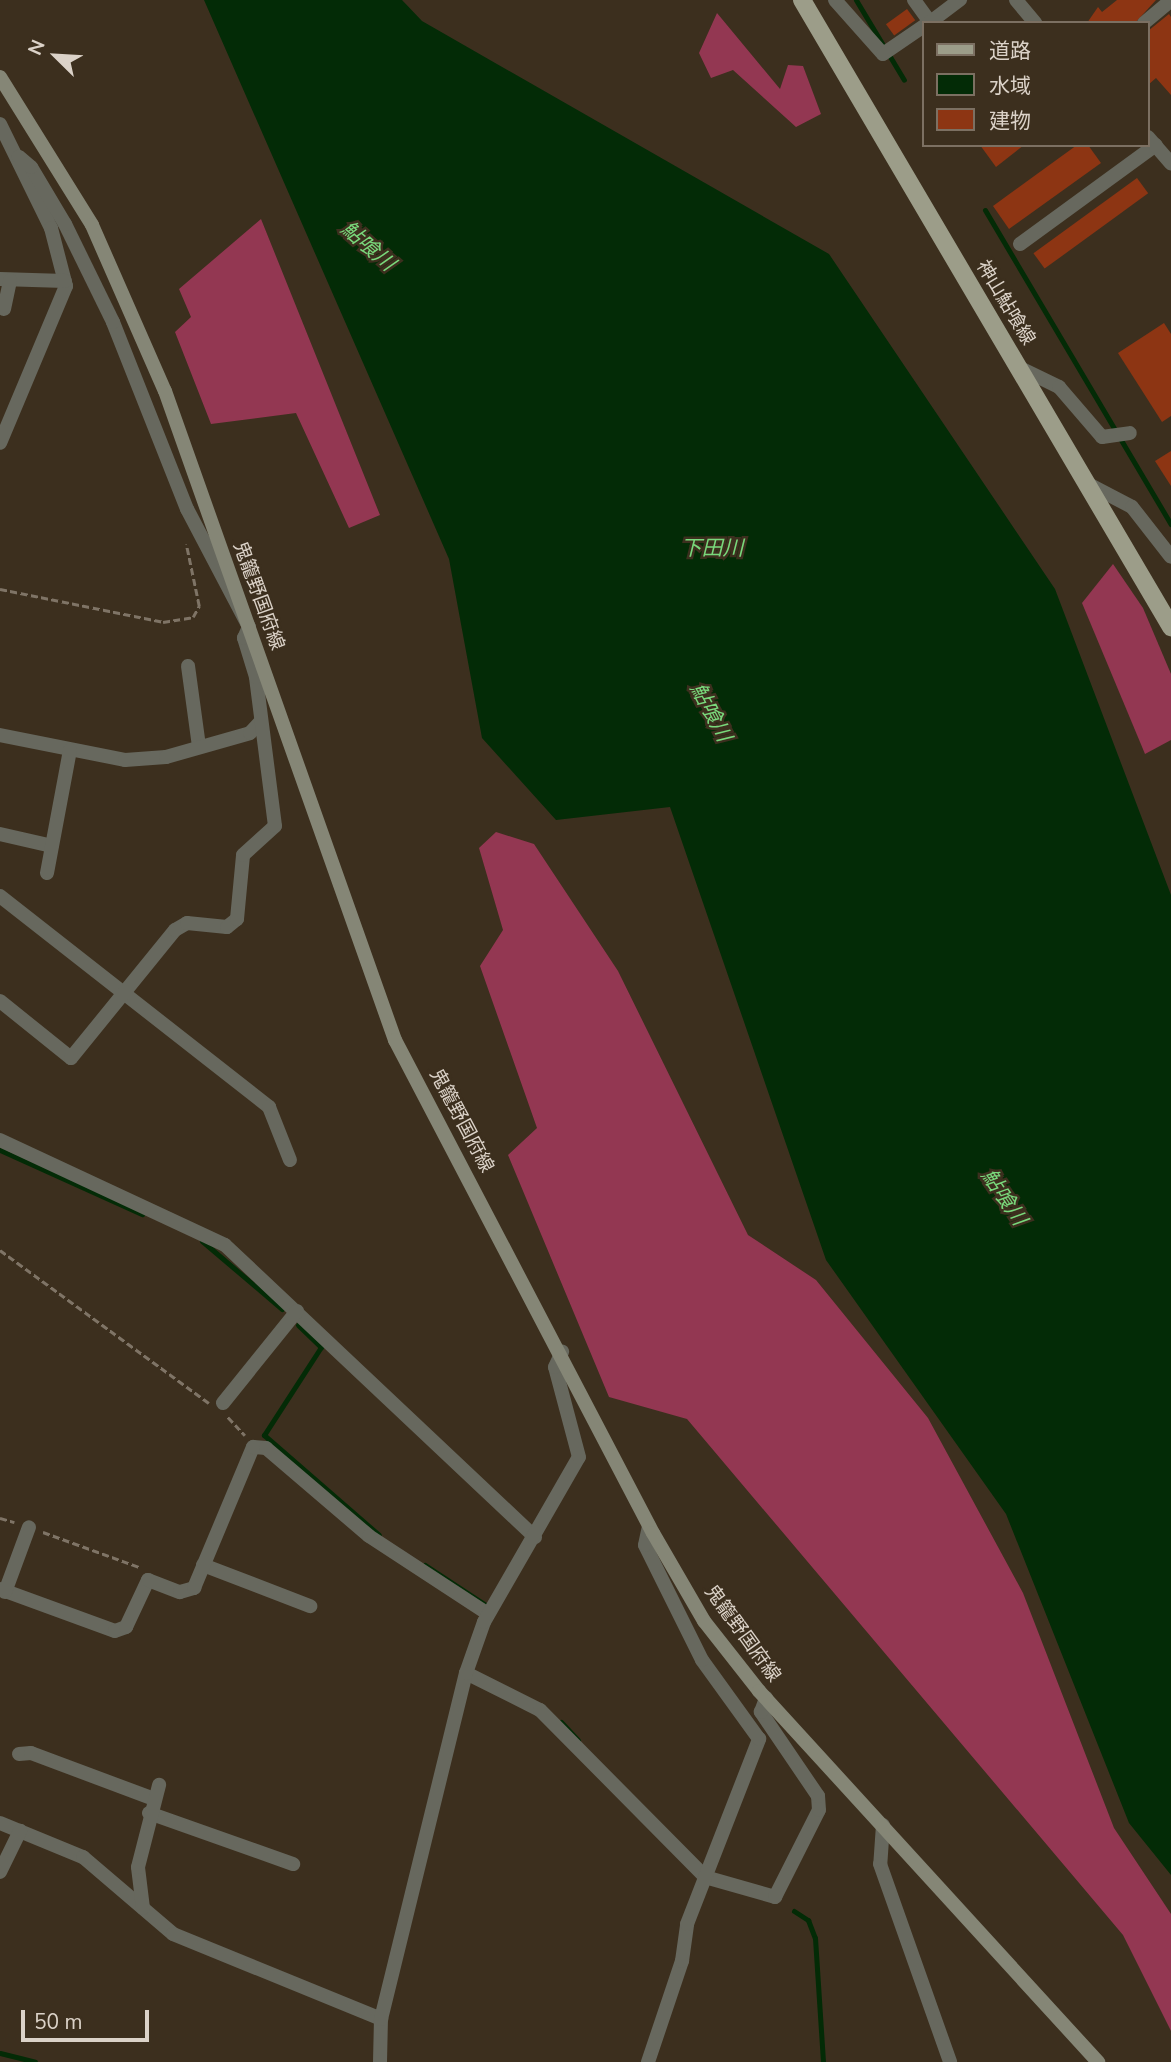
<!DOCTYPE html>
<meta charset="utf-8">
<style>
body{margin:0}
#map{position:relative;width:1171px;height:2062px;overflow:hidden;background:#3c2f1e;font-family:"Nunito Sans","Noto Sans JP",sans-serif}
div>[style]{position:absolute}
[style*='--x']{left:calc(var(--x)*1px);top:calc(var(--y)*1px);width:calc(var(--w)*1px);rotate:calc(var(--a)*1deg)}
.forest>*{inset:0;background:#933752}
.water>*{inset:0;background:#032b06}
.stream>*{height:5px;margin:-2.5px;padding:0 2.5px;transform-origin:2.5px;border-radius:2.5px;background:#032b06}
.building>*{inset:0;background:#8d3513;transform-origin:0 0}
.path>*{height:2.5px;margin-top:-1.25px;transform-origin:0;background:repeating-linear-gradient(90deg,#7f7466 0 7px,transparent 0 10.5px)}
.minor>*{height:14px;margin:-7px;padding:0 7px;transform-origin:7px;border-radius:7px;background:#67685e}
.tertiary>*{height:14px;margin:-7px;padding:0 7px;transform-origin:7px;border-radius:7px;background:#67685e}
.secondary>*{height:14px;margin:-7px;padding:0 7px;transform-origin:7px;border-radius:7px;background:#858676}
.primary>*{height:18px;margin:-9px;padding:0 9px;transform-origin:9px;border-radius:9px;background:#9c9d89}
span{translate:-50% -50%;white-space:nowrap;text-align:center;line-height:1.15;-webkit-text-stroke:5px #3c2f1e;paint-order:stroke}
.street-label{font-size:19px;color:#dbd2c8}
.water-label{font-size:21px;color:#79d87b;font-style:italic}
.legend{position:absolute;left:922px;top:21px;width:228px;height:126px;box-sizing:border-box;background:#3c2f1e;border:2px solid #7c7062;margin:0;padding:9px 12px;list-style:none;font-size:21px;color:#dbd2c8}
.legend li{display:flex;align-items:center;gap:14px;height:35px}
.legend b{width:35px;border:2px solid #7c7062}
.north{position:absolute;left:21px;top:21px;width:70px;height:70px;-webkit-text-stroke:5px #3c2f1e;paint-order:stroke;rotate:294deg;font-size:19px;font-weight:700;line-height:28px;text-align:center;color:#dbd2c8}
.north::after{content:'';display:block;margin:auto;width:24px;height:32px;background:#dbd2c8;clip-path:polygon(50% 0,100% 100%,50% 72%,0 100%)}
.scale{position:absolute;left:21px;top:2010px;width:128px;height:32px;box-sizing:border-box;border:4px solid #dbd2c8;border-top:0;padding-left:9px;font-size:21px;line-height:24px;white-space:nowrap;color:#dbd2c8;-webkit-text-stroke:5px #3c2f1e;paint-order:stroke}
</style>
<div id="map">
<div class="forest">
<div style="clip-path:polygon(717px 13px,780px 89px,788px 65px,803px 66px,821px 114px,796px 127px,733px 70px,711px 78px,699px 53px)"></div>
<div style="clip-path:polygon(261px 219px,380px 515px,349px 528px,296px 413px,211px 424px,175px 332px,191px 317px,179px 289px)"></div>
<div style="clip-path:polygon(1113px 564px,1143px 608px,1171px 674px,1171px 740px,1145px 754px,1082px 603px)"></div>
<div style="clip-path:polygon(496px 832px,534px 844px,618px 971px,748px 1235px,816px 1280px,928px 1418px,1023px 1593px,1114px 1828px,1171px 1914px,1171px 2031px,1123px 1935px,687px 1419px,609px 1397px,508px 1155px,537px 1128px,480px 966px,503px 930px,479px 848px)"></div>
</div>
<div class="water">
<div style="clip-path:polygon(204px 0,402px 0,422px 21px,829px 254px,1055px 589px,1171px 895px,1171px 1875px,1129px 1823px,1006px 1514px,826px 1260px,670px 807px,556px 820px,482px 738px,449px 559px)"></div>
</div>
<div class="stream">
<div style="--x:856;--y:0;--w:93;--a:59"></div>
<div style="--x:985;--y:210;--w:365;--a:59.4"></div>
<div style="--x:0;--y:1150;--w:156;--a:24.3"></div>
<div style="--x:202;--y:1241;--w:105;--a:40.4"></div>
<div style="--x:298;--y:1325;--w:32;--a:44"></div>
<div style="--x:321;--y:1347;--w:105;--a:122.9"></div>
<div style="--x:264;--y:1435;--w:152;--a:41"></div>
<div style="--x:425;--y:1565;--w:71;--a:33.5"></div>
<div style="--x:561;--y:1722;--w:25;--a:47"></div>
<div style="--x:794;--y:1911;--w:17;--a:33"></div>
<div style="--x:808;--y:1920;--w:19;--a:69"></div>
<div style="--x:815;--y:1938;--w:124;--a:86.3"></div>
<div style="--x:0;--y:2053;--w:36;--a:14"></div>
</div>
<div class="building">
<div style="clip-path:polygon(1117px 0,1156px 0,1135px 23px,1087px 23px,1098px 7px,1102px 12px)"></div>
<div style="left:907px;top:9px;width:14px;height:26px;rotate:54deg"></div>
<div style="clip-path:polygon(1169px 14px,1171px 17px,1171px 95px,1156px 78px,1148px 85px,1148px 31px)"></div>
<div style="clip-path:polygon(980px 145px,1024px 145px,996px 167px)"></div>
<div style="clip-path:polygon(1077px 145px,1088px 145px,1101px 163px,1009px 229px,993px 206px)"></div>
<div style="left:1137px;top:178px;width:19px;height:128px;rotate:54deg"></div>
<div style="clip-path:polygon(1164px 323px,1171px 334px,1171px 416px,1162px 422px,1118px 353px)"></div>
<div style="clip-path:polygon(1171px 451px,1171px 486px,1155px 461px)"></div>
</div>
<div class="path">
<div style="--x:0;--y:589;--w:166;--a:11.4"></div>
<div style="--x:163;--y:622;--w:30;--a:-9"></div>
<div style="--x:193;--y:617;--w:13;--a:-61"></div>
<div style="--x:199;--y:606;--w:63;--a:-101.8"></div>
<div style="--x:0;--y:1250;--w:259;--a:36.2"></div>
<div style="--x:228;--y:1417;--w:25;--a:47"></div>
<div style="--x:0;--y:1518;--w:15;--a:16"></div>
<div style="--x:43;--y:1532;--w:102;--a:20"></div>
</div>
<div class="minor">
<div style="--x:835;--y:0;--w:72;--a:48.4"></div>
<div style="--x:883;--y:54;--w:50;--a:-34.3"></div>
<div style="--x:914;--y:0;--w:27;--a:54"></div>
<div style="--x:929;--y:23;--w:39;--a:-37"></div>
<div style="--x:1144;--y:23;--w:35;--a:-40"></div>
<div style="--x:0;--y:124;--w:116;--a:63.9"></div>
<div style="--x:51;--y:228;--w:60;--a:75.5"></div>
<div style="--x:66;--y:286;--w:170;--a:112.8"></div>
<div style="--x:1020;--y:244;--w:168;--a:-36.1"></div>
<div style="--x:0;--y:279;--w:65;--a:1.8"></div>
<div style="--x:4;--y:309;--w:29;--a:-78"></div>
<div style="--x:1018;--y:367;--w:46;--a:26"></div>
<div style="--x:1059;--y:387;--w:66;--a:49.3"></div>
<div style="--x:1102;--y:437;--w:28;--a:-8"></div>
<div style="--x:1090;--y:485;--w:47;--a:27.6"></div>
<div style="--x:1132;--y:507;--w:63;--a:52"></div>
<div style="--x:188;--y:666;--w:81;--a:82.2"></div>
<div style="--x:0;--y:735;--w:127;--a:11.3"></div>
<div style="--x:125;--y:760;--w:41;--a:-4.2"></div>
<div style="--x:166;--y:757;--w:87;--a:-15.9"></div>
<div style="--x:250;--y:733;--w:16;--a:-47"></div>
<div style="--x:0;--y:834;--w:53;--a:13"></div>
<div style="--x:47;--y:873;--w:125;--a:-79.4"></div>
<div style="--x:0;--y:896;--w:342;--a:38.1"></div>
<div style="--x:269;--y:1107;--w:57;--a:68.4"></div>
<div style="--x:0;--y:1001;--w:91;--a:38.8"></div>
<div style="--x:71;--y:1058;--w:165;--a:-50.9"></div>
<div style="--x:175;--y:930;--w:14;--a:-30"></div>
<div style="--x:187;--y:923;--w:40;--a:5.7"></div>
<div style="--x:227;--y:927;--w:13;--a:-39"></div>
<div style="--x:237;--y:919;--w:64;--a:-84.6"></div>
<div style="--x:243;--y:855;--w:43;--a:-42.2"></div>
<div style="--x:275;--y:826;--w:150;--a:-97.3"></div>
<div style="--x:256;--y:677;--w:41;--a:-107.1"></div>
<div style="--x:244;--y:638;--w:12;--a:-66"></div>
<div style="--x:249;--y:627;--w:133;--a:-117.7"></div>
<div style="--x:187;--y:509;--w:201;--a:-111.6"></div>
<div style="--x:113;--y:322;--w:109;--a:-116.1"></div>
<div style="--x:65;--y:224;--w:66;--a:-120.8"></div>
<div style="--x:31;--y:167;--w:16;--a:-140"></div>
<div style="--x:0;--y:1140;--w:248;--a:25"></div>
<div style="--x:225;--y:1245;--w:426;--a:43.3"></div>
<div style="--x:223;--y:1403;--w:118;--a:-51.2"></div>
<div style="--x:203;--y:1565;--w:115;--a:21"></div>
<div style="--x:0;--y:1589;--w:122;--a:20.1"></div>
<div style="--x:115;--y:1631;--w:12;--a:-20"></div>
<div style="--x:126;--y:1627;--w:52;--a:-64.9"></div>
<div style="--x:148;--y:1580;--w:34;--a:21"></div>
<div style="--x:180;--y:1592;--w:15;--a:-16"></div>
<div style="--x:194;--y:1588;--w:153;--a:-67.3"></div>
<div style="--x:253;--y:1447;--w:13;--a:4"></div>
<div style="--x:266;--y:1448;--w:135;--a:40.5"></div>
<div style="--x:369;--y:1536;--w:142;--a:33.2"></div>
<div style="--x:5;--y:1592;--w:69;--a:-69.7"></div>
<div style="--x:466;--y:1673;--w:83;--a:26.6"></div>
<div style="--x:540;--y:1710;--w:235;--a:45.3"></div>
<div style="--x:705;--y:1877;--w:73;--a:15.9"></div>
<div style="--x:775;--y:1897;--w:97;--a:-63.2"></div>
<div style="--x:819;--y:1810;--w:14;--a:-94"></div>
<div style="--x:818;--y:1796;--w:102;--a:-124.2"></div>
<div style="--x:761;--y:1712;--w:15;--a:-70"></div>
<div style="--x:19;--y:1754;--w:12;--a:-5"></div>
<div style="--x:31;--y:1753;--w:131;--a:20.5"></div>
<div style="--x:149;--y:1813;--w:153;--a:19.5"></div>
<div style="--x:0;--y:1823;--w:90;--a:22.3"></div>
<div style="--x:83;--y:1857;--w:118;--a:40.5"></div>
<div style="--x:173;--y:1934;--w:225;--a:22.2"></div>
<div style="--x:0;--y:1872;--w:46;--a:-64"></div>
<div style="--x:143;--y:1908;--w:41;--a:-97"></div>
<div style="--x:138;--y:1867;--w:85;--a:-75.6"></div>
<div style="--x:380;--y:2062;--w:43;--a:-88.7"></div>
<div style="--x:381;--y:2019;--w:356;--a:-76.2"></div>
<div style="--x:466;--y:1673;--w:54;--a:-70.6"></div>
<div style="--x:484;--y:1622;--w:190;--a:-60.1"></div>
<div style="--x:579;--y:1457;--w:93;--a:-104.9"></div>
<div style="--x:555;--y:1367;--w:17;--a:-65"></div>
<div style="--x:648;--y:2062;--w:107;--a:-71.4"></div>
<div style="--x:682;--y:1961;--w:37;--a:-82"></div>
<div style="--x:687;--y:1924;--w:199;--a:-68.7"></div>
<div style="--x:759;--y:1739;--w:97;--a:-125.8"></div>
<div style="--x:702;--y:1660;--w:128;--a:-116.4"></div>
<div style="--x:645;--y:1545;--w:19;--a:-78"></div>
</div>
<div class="tertiary">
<div style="--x:1016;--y:0;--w:30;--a:50"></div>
<div style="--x:1148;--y:137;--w:35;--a:49"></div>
<div style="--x:883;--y:1825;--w:39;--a:94"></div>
<div style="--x:880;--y:1864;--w:210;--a:70.5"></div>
</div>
<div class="secondary">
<div style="--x:0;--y:77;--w:174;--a:58.1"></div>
<div style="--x:92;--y:225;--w:181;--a:66.3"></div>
<div style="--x:165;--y:391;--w:689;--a:70.49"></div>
<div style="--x:395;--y:1040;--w:556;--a:62.38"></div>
<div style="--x:653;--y:1533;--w:102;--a:59.9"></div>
<div style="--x:704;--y:1621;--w:89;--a:51.8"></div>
<div style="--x:759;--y:1691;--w:503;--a:47.58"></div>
</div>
<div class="primary">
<div style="--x:802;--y:0;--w:728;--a:59.52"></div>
</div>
<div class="street-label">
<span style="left:1005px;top:303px;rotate:59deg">神山鮎喰線</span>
<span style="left:258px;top:596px;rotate:70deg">鬼籠野国府線</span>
<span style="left:461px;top:1121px;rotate:62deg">鬼籠野国府線</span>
<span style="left:742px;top:1634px;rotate:54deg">鬼籠野国府線</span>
</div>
<div class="water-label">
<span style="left:368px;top:246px;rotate:41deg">鮎喰川</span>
<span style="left:712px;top:548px">下田川</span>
<span style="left:711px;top:712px;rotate:62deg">鮎喰川</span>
<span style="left:1004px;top:1197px;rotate:56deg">鮎喰川</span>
</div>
<ul class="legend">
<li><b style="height:9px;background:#9c9d89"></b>道路</li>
<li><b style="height:19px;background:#032b06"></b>水域</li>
<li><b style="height:19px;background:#8d3513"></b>建物</li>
</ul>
<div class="north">N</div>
<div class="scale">50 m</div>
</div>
